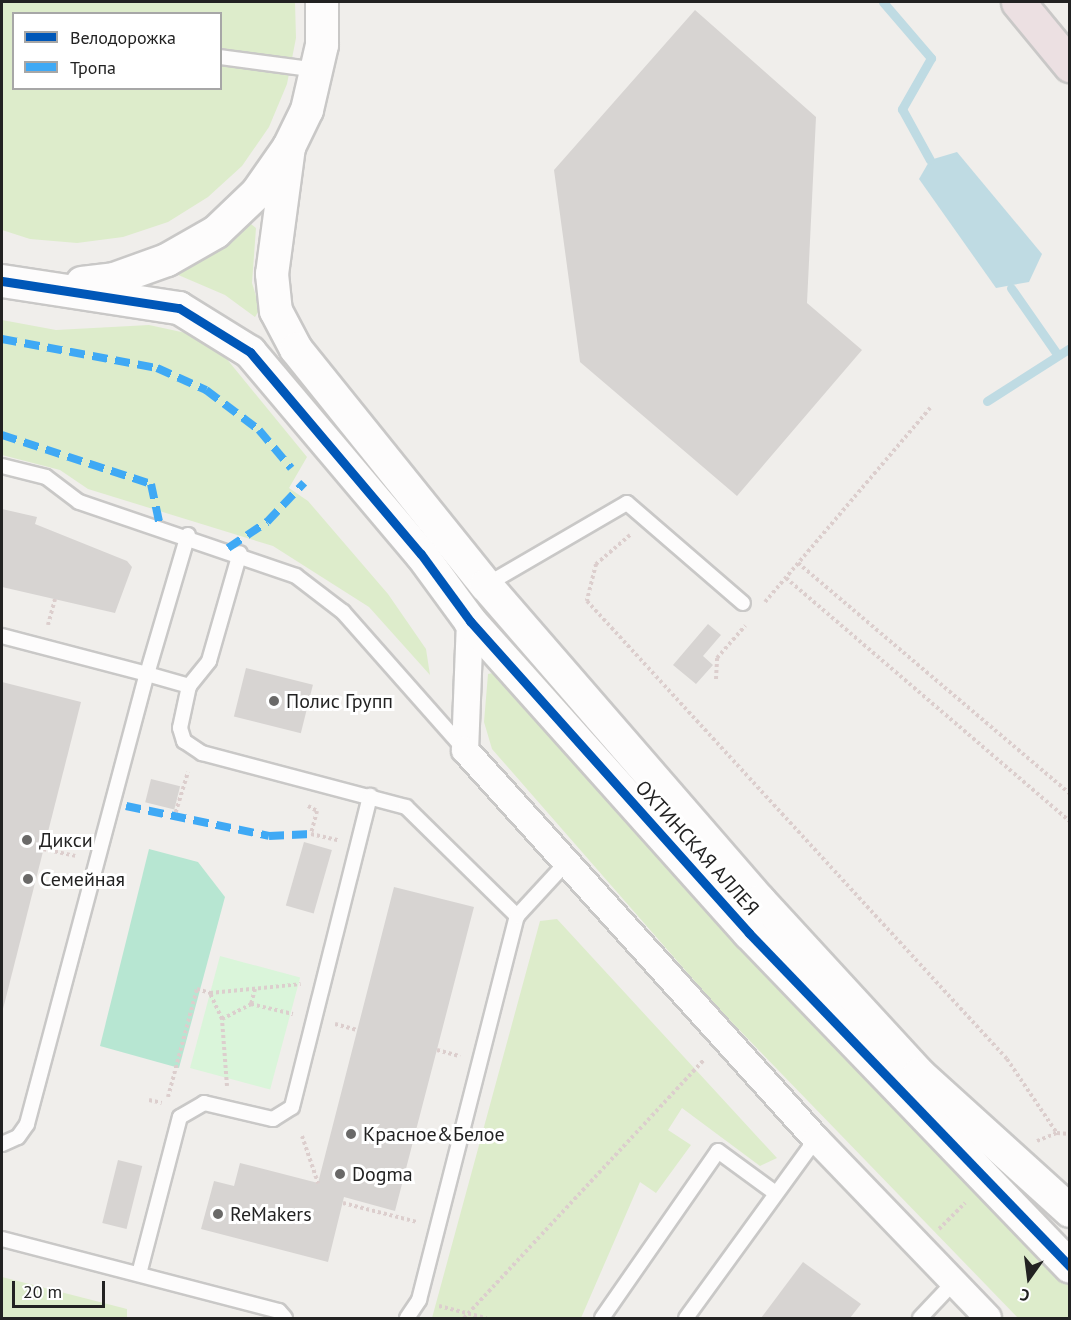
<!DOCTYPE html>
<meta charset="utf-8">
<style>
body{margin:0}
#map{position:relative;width:1071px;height:1320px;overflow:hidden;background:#f0eeeb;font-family:"PT Sans",sans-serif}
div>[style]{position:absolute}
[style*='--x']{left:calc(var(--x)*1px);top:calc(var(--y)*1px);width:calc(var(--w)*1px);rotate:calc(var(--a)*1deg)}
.grass>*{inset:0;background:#ddeccb}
.park>*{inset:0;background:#daf5da;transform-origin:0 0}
.pitch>*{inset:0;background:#b7e6d2}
.water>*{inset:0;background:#bfdbe3}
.stream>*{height:9px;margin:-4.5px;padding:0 4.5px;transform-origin:4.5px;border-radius:4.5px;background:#bfdbe3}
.building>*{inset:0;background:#d7d4d2;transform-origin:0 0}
.path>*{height:4px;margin-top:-2px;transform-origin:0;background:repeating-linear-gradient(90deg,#dccecd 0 3px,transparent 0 6px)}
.roads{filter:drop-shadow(2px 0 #c9c8c7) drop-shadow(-2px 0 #c9c8c7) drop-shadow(0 2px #c9c8c7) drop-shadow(0 -2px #c9c8c7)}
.service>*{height:14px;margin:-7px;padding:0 7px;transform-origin:7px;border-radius:7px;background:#fdfcfc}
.minor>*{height:26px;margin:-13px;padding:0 13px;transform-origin:13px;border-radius:13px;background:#fdfcfc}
.tertiary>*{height:32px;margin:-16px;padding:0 16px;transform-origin:16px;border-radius:16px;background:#fdfcfc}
.motorway>*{height:33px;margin:-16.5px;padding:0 16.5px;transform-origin:16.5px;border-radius:16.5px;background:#ece0e2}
.quiet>*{height:8px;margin-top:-4px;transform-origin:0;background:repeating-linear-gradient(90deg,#3fa9f5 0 15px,transparent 0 23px)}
.cycleway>*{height:9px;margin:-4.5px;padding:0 4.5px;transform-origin:4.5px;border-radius:4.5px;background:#0057b8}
.dots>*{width:16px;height:16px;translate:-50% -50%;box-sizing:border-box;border:3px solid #fff;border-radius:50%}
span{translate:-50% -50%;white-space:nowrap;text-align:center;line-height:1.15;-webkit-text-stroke:6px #fff;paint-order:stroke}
.poi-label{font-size:20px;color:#222}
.left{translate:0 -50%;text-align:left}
.street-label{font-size:20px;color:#222}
.frame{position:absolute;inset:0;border:3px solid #222;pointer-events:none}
.legend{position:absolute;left:12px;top:12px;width:210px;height:78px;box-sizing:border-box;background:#fff;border:2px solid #a7a7a7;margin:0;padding:8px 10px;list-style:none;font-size:18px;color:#222}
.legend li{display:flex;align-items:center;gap:12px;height:30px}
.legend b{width:30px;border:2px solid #a7a7a7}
.north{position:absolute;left:999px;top:1248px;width:60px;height:60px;-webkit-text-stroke:4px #fff;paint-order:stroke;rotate:194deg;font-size:16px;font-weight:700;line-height:24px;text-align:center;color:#222}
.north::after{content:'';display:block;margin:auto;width:21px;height:27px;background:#222;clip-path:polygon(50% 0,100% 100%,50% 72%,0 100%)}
.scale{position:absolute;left:12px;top:1281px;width:93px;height:27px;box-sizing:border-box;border:3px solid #222;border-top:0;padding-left:8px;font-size:18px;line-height:21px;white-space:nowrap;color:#222;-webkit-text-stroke:4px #fff;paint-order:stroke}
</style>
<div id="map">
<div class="grass">
<div style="clip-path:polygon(evenodd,2px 2px,295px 2px,296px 38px,287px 84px,269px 127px,242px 166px,208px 197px,168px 222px,123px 237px,77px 243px,30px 239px,2px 230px,2px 2px,14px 14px,220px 14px,220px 88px,14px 88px,14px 14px)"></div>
<div style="clip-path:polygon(251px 224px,256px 228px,252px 283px,260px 309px,255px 317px,225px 295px,176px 274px)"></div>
<div style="clip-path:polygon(2px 320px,56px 330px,149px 325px,186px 333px,226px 358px,307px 457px,289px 488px,308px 501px,388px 594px,426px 649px,430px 675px,369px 607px,273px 546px,88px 489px,60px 470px,2px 455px)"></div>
<div style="clip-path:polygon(497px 672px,758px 966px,1069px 1284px,1069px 1318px,1018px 1318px,720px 1010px,492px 749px,484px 722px,488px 674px)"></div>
<div style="clip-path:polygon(557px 919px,777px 1158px,760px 1166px,682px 1108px,668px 1130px,691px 1145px,656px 1193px,640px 1182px,581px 1318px,432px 1318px,540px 921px)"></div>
<div style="clip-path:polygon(2px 1277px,127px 1309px,127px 1318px,2px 1318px)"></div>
</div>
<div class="park">
<div style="left:220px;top:956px;width:83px;height:116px;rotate:15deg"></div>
</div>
<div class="pitch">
<div style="clip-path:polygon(149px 849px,198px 862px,225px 897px,179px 1068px,100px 1046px)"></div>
</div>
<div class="water">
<div style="clip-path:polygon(957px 152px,1042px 254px,1029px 282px,996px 288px,919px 179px,930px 160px)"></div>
</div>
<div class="stream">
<div style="--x:883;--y:2;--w:74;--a:49.4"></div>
<div style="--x:931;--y:58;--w:59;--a:119.6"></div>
<div style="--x:902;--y:109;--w:58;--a:61.2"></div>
<div style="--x:1011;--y:288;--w:80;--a:55.1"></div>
<div style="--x:987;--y:401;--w:98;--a:-32.6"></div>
</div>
<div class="building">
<div style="clip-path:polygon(695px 10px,816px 117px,807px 303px,862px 350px,737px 496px,580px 362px,554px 170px)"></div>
<div style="clip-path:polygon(2px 509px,37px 517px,35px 524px,127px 561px,132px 567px,115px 613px,2px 587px)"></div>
<div style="clip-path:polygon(708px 624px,721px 635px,703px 656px,713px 665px,696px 684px,673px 665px)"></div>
<div style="left:246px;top:668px;width:69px;height:50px;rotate:14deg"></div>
<div style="clip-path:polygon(2px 682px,81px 702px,2px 1013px)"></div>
<div style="left:151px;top:779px;width:30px;height:24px;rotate:14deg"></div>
<div style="left:304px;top:842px;width:29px;height:66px;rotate:16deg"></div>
<div style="clip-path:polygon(394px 887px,474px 907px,395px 1211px,344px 1197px,328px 1262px,201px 1229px,214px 1181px,234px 1186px,240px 1163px,318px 1183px)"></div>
<div style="left:118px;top:1160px;width:25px;height:65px;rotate:14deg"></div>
<div style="clip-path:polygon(803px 1262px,861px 1304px,850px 1318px,761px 1318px)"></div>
</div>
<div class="path">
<div style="--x:630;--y:535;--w:45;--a:139.5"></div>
<div style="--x:596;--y:564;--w:38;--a:104"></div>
<div style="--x:587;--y:601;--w:621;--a:47.48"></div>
<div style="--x:1007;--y:1059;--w:89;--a:56"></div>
<div style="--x:1057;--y:1133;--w:13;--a:4"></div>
<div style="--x:798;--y:563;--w:357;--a:40.3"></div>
<div style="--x:786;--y:578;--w:374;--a:40.6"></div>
<div style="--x:765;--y:602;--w:255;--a:-49.6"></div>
<div style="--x:48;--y:625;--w:27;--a:-75"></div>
<div style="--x:716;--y:679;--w:21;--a:-87"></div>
<div style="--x:717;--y:658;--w:43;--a:-48.8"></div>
<div style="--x:308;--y:806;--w:10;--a:29"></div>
<div style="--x:317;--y:811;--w:24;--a:105"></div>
<div style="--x:311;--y:834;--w:28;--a:13"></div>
<div style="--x:174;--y:818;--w:48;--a:-73.1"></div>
<div style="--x:43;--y:849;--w:33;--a:12"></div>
<div style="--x:255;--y:989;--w:16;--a:105"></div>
<div style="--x:251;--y:1004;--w:43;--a:13.4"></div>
<div style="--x:222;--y:1019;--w:33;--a:-27"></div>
<div style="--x:335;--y:1024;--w:23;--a:15"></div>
<div style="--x:437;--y:1050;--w:24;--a:15"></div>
<div style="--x:227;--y:1086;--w:67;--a:-94.3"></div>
<div style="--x:222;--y:1019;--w:29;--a:-115"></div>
<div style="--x:210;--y:993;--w:91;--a:-5.6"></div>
<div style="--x:168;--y:1097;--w:112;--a:-75"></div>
<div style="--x:197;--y:989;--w:14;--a:17"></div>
<div style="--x:149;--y:1100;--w:13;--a:13"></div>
<div style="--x:302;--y:1136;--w:50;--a:71.2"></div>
<div style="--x:1037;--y:1141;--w:22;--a:-22"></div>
<div style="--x:343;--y:1203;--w:76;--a:14.4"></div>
<div style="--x:939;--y:1229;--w:37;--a:-45"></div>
<div style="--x:439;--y:1306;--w:49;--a:14.3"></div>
<div style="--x:464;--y:1318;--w:352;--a:-47.1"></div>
</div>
<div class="roads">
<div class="service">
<div style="--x:220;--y:57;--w:99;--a:7.6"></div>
<div style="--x:2;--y:466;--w:45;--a:14"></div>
<div style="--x:46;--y:477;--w:41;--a:37.1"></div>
<div style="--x:79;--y:502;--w:229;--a:18.8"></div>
<div style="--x:296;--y:576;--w:59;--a:37.5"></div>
<div style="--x:343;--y:612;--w:183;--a:48.5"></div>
<div style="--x:486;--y:585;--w:163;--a:-30.2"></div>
<div style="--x:627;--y:503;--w:153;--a:40.8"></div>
<div style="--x:2;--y:636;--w:150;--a:14.7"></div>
<div style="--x:147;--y:674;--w:145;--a:-73.6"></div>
<div style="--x:189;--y:686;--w:43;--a:102.1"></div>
<div style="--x:180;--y:728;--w:14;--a:73"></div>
<div style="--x:184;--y:741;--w:22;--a:34"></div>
<div style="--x:202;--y:753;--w:211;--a:14.8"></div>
<div style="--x:406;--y:807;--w:156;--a:44.5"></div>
<div style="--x:2;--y:1144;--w:17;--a:-24"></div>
<div style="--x:18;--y:1137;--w:16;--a:-55"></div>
<div style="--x:27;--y:1124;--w:466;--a:-75.1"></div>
<div style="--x:147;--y:674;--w:44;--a:15.9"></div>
<div style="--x:189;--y:686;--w:32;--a:-51"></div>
<div style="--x:209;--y:661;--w:112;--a:-74"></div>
<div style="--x:2;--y:1239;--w:286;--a:14.6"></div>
<div style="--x:279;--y:1311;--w:9;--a:49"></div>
<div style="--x:139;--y:1274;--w:162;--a:-75.4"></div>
<div style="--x:180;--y:1117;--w:28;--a:-30"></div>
<div style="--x:204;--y:1103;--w:71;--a:13.1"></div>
<div style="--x:273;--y:1119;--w:22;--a:-32"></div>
<div style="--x:292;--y:1107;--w:321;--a:-75.9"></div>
<div style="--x:407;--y:1318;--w:22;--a:-56"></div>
<div style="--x:419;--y:1300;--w:396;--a:-75.7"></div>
<div style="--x:517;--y:916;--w:71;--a:-47.3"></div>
<div style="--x:602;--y:1318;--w:203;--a:-55.2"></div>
<div style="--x:718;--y:1151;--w:69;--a:36.2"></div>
<div style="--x:686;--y:1318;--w:221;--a:-54"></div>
<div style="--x:920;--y:1318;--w:47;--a:-46.7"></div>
</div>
<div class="minor">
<div style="--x:470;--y:621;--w:129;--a:92.2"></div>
<div style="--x:465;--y:750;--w:524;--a:47.94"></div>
<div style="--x:816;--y:1139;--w:248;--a:46.1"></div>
</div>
<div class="tertiary">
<div style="--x:289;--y:147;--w:128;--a:97.6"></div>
<div style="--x:272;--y:274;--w:37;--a:84"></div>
<div style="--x:276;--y:311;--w:43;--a:62.2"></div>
<div style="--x:296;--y:349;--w:303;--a:51.2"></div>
<div style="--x:486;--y:585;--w:418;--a:49.1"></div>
<div style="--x:760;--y:901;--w:235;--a:47.4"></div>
<div style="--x:919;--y:1074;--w:204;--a:42.2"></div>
<div style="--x:2;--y:281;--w:179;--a:8.7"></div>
<div style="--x:179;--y:308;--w:84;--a:31.8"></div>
<div style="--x:250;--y:352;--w:265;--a:49.8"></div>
<div style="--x:421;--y:554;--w:83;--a:53.8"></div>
<div style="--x:470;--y:621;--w:419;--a:48.2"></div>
<div style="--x:749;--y:933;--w:463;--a:46.1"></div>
<div style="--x:82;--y:283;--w:32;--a:-7"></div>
<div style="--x:114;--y:279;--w:56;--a:-19.7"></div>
<div style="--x:167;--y:260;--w:56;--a:-29.7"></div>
<div style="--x:216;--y:232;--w:57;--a:-43.6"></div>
<div style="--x:257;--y:193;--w:56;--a:-55.2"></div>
<div style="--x:289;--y:147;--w:41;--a:-64.1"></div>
<div style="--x:307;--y:110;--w:67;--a:-77"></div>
<div style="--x:322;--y:45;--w:43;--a:-90"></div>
</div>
<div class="motorway">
<div style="--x:1018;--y:2;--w:82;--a:50.5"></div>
</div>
</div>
<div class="quiet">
<div style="--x:2;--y:339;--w:158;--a:10.6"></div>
<div style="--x:157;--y:368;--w:54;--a:24.2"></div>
<div style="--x:206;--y:390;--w:66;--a:37"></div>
<div style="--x:259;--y:430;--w:50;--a:49.9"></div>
<div style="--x:2;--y:435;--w:157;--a:18.2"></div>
<div style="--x:151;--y:484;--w:43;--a:77.9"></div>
<div style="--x:228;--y:548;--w:47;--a:-33.7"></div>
<div style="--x:267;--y:522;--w:54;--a:-46.5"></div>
<div style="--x:126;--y:806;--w:146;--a:11.8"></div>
<div style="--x:269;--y:836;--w:42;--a:-2.7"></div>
</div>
<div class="cycleway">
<div style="--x:2;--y:281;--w:179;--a:8.7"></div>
<div style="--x:179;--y:308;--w:84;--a:31.8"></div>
<div style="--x:250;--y:352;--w:265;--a:49.8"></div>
<div style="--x:421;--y:554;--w:83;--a:53.8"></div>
<div style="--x:470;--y:621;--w:419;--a:48.2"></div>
<div style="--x:749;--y:933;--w:463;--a:46.1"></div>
</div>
<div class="dots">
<div style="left:274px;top:701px;background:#6a6968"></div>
<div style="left:27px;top:840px;background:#6a6968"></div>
<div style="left:28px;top:879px;background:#6a6968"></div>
<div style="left:351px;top:1134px;background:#6a6968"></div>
<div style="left:340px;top:1174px;background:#6a6968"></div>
<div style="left:218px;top:1214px;background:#6a6968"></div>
</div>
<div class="poi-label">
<span class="left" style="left:286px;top:701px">Полис Групп</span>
<span class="left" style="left:39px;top:840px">Дикси</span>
<span class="left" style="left:40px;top:879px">Семейная</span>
<span class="left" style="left:363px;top:1134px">Красное&amp;Белое</span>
<span class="left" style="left:352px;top:1174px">Dogma</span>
<span class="left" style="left:230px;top:1214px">ReMakers</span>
</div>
<div class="street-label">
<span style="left:697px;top:848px;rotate:48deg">ОХТИНСКАЯ АЛЛЕЯ</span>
</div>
<div class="frame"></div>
<ul class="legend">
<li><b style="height:8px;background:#0057b8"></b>Велодорожка</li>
<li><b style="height:8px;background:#3fa9f5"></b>Тропа</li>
</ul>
<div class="north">С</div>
<div class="scale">20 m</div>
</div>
